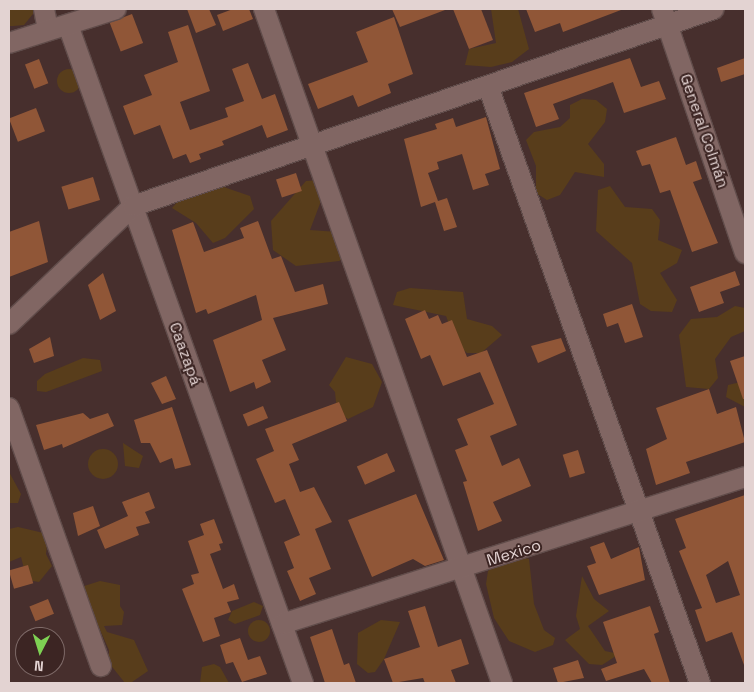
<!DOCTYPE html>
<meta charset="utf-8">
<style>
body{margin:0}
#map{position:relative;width:754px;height:692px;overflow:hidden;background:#472f2d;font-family:"Space Grotesk",sans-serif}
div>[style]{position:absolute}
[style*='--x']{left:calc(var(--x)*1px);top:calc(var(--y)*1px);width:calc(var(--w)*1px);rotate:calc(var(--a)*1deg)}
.green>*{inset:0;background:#583d1b}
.round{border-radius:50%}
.building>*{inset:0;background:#905637;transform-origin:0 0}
.roads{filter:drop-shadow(1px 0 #604c4a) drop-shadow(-1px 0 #604c4a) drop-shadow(0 1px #604c4a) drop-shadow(0 -1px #604c4a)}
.street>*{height:20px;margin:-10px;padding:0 10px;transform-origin:10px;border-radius:10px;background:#816663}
span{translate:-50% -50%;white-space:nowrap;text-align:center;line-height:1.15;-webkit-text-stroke:4px #3c2523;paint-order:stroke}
.street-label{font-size:16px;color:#e3d3d2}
.frame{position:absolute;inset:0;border:10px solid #e3d3d2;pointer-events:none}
.north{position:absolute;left:15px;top:627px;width:50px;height:50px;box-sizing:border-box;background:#3c2523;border:1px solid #7f6b69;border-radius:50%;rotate:185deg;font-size:14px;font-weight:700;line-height:20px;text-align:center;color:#e3d3d2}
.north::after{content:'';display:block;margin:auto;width:18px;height:22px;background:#7ed153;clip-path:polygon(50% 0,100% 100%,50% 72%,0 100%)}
</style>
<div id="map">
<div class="green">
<div style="clip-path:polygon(9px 9px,37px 9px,24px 25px,13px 26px,9px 26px)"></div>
<div style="clip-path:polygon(491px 9px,518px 9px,529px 49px,512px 62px,491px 67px,465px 65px,469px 49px,496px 43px)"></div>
<div class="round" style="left:57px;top:69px;width:24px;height:24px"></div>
<div style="clip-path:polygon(582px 99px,596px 100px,607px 109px,605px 122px,588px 144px,604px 164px,604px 177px,575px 172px,560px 195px,547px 200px,536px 193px,536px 166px,526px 140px,534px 132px,560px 127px,570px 118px,570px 105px)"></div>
<div style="clip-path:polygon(320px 180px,324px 193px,310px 230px,338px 232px,351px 254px,339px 261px,296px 266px,273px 250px,271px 221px,306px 181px)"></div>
<div style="clip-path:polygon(212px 183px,250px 196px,254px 209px,225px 238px,213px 243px,196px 223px,172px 208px,186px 192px)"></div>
<div style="clip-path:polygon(610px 186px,625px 207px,652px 209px,660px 220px,658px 240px,682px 250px,677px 263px,660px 273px,677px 300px,672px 312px,651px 311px,640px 304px,632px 263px,596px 231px,598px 190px)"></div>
<div style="clip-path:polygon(410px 288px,463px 292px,467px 319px,492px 326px,502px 335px,481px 353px,467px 353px,456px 343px,446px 316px,393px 305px,397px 292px)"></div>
<div style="clip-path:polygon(735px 306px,745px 308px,745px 331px,731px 337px,715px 359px,718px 378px,709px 389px,686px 387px,679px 335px,691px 319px,717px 317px)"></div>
<div style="clip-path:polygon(346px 357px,372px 364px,382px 382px,373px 407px,348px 419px,337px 412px,335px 392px,329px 385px)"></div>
<div style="clip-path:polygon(83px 358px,100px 360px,102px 371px,46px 392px,37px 391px,37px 381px,45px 374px)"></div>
<div style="clip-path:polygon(745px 381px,745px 407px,726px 397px,728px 385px)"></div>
<div style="clip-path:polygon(123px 443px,143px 456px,139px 468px,125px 466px)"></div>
<div class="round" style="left:88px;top:449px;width:30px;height:30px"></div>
<div style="clip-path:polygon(9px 472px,21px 494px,18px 503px,9px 503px)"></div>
<div style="clip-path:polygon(18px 527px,48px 534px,46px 554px,52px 566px,39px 582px,27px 580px,21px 557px,9px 562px,9px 529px)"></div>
<div style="clip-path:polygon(517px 555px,529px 559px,534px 604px,544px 630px,555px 638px,553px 645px,535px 652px,509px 641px,494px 618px,486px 584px,488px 571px,504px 557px)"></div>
<div style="clip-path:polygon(582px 576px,594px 599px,609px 611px,588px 626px,605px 651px,619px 654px,602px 665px,589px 664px,565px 640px,580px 629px,576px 616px)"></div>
<div style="clip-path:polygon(100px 581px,120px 585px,120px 606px,124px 612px,122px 625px,104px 626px,107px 632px,134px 640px,148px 671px,132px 682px,125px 683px,109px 663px,109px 650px,81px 587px)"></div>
<div style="clip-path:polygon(254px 602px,263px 606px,260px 615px,235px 624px,228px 620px,232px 611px)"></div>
<div style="clip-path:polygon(381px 620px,400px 622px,384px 659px,375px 672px,368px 673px,357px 664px,358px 633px)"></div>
<div class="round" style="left:248px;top:620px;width:22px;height:22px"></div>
<div style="clip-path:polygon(214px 664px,220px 667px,229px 683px,200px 683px,202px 667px)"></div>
</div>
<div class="building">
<div style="clip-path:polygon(187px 9px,209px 9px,216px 25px,196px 33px)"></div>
<div style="clip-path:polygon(233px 9px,249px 9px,253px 19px,223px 31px,217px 15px)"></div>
<div style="clip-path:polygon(392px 9px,445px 9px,445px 10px,400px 27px)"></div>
<div style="clip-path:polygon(453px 9px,481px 9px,493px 40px,469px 49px)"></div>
<div style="clip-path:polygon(526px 9px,621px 9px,621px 10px,563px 32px,560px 23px,535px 32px)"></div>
<div style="left:132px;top:14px;width:31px;height:24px;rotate:69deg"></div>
<div style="clip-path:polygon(394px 17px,413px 74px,388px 84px,391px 93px,358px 107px,353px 95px,318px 109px,308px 84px,368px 62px,356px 32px)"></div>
<div style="clip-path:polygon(188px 25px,210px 91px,180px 102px,190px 130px,228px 117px,225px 108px,244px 101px,232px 69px,248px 63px,262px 99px,275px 94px,288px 130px,267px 138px,262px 125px,222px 141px,224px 145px,199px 154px,201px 159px,190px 163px,186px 154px,173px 159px,160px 125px,134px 135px,123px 106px,152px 95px,144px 75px,178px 62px,168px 32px)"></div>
<div style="clip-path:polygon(630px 58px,641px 87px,659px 81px,666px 99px,624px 113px,613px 82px,553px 104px,559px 119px,536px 127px,524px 93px)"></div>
<div style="clip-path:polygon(745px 58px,745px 74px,721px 82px,717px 68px)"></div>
<div style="left:39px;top:59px;width:26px;height:15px;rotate:69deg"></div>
<div style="left:36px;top:108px;width:25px;height:29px;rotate:69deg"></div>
<div style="clip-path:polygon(486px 117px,500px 169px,485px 174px,489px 185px,473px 190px,462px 154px,437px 162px,439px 169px,428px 173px,438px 201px,447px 198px,457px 227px,444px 231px,435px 202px,421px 207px,404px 139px,437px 129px,435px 124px,453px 118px,456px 127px)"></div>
<div style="clip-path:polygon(676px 137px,686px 165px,696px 161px,702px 179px,693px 182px,718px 243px,692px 252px,670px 190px,660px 193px,650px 164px,642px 166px,636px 151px)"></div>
<div style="left:296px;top:173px;width:19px;height:21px;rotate:72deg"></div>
<div style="left:93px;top:177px;width:24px;height:33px;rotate:73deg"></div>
<div style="clip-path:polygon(39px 221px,48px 262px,9px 277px,9px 232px)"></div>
<div style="clip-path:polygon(258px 221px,272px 259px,281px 256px,295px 292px,323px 284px,328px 304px,273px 318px,286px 350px,262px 360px,271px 382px,256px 389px,254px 382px,230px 392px,213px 340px,262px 320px,256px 295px,208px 314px,206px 309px,196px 313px,172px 230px,193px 222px,204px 252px,244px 238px,240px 228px)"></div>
<div style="clip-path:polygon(735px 271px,740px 285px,720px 292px,724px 303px,699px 312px,690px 287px)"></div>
<div style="clip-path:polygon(103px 273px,116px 311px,100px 320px,88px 285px)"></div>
<div style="clip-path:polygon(632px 304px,643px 337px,625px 343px,618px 323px,607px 327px,603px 314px)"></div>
<div style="clip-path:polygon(425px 310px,429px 319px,438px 315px,442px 324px,452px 320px,467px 357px,487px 350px,517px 425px,490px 436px,502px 466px,519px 458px,531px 486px,493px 502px,502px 521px,478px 531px,463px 482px,467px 481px,455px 450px,468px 445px,457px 419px,494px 404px,480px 372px,443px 386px,430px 355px,421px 359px,405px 319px)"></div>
<div style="clip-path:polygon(50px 337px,54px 356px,34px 363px,29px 349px)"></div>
<div style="clip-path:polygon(561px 338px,566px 351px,538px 363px,531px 346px)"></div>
<div style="clip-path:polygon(745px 356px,745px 399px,743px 399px,730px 361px)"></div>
<div style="clip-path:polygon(166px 376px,176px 399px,162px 404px,151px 383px)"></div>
<div style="clip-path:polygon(709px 389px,717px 414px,736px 407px,745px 442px,686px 462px,690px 473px,656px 485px,646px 449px,667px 439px,656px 408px)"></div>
<div style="clip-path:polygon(339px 402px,347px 421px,292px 444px,299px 460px,289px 464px,300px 492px,314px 487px,332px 522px,315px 529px,331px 569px,309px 578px,316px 594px,300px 601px,287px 571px,294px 568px,284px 542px,300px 535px,285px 499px,275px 503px,256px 459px,274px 451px,265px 429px)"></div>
<div style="left:263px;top:406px;width:13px;height:22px;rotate:67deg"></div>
<div style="clip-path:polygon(172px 407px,191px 465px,175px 469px,172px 458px,160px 463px,150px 443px,141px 443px,134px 420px)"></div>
<div style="clip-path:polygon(83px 413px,90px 419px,108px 413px,114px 426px,63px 448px,62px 444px,44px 450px,36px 425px)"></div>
<div style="left:578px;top:450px;width:24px;height:16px;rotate:73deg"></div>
<div style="left:387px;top:453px;width:20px;height:33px;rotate:66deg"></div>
<div style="clip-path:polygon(149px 492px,155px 508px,145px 512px,150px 523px,136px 527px,139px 535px,105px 549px,97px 530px,128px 516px,122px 502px)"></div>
<div style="clip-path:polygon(416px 494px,444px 560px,425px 566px,413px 559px,372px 577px,348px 520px)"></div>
<div style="clip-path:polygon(evenodd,745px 495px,745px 664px,744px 665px,732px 632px,706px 642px,695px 610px,702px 608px,679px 551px,686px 548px,675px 519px,745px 495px,728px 561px,740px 595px,716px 603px,706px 575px,728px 561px)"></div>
<div style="clip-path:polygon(93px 506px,100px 526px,78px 536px,73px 513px)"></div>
<div style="clip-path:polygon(214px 519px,223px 543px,219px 544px,221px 550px,210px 554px,223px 589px,234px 584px,239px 599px,227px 602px,231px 612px,214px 618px,220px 636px,203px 642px,182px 589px,194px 584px,191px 575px,199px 573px,188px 541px,204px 535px,200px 524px)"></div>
<div style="clip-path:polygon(604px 542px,611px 559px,639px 547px,645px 580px,599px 595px,587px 566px,596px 563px,590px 547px)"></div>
<div style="left:28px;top:565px;width:19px;height:20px;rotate:74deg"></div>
<div style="left:48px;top:599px;width:16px;height:20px;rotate:68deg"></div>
<div style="clip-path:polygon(425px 606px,438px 647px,461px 639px,469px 664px,451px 670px,456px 683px,425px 683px,423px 678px,393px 683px,384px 659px,420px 647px,408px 611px)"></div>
<div style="clip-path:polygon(650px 606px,659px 632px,654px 634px,670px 683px,652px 683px,644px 669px,606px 681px,601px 669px,617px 663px,603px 622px)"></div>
<div style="clip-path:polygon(332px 629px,344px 665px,349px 663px,356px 683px,325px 683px,310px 637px)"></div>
<div style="clip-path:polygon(240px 638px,248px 660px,260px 656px,267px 674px,242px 682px,233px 662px,226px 664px,220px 645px)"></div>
<div style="clip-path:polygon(578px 660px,584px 678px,558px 683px,553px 668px)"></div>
</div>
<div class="roads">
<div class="street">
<div style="--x:44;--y:9;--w:21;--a:79"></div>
<div style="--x:264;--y:9;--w:715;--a:70.55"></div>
<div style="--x:662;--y:9;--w:258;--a:71.2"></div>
<div style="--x:68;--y:25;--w:699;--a:70.35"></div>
<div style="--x:9;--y:43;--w:112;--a:-17.6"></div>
<div style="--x:488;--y:86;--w:634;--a:70.45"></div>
<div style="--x:9;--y:324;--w:171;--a:-43.6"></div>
<div style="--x:133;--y:206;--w:613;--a:-18.73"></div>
<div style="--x:9;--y:408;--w:274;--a:70.4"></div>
<div style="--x:282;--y:624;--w:486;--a:-17.6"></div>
</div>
</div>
<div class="street-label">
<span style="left:704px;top:131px;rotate:71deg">General Colmán</span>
<span style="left:185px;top:354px;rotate:70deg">Caazapá</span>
<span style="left:514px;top:553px;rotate:-17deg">Mexico</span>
</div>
<div class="frame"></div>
<div class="north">N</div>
</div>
